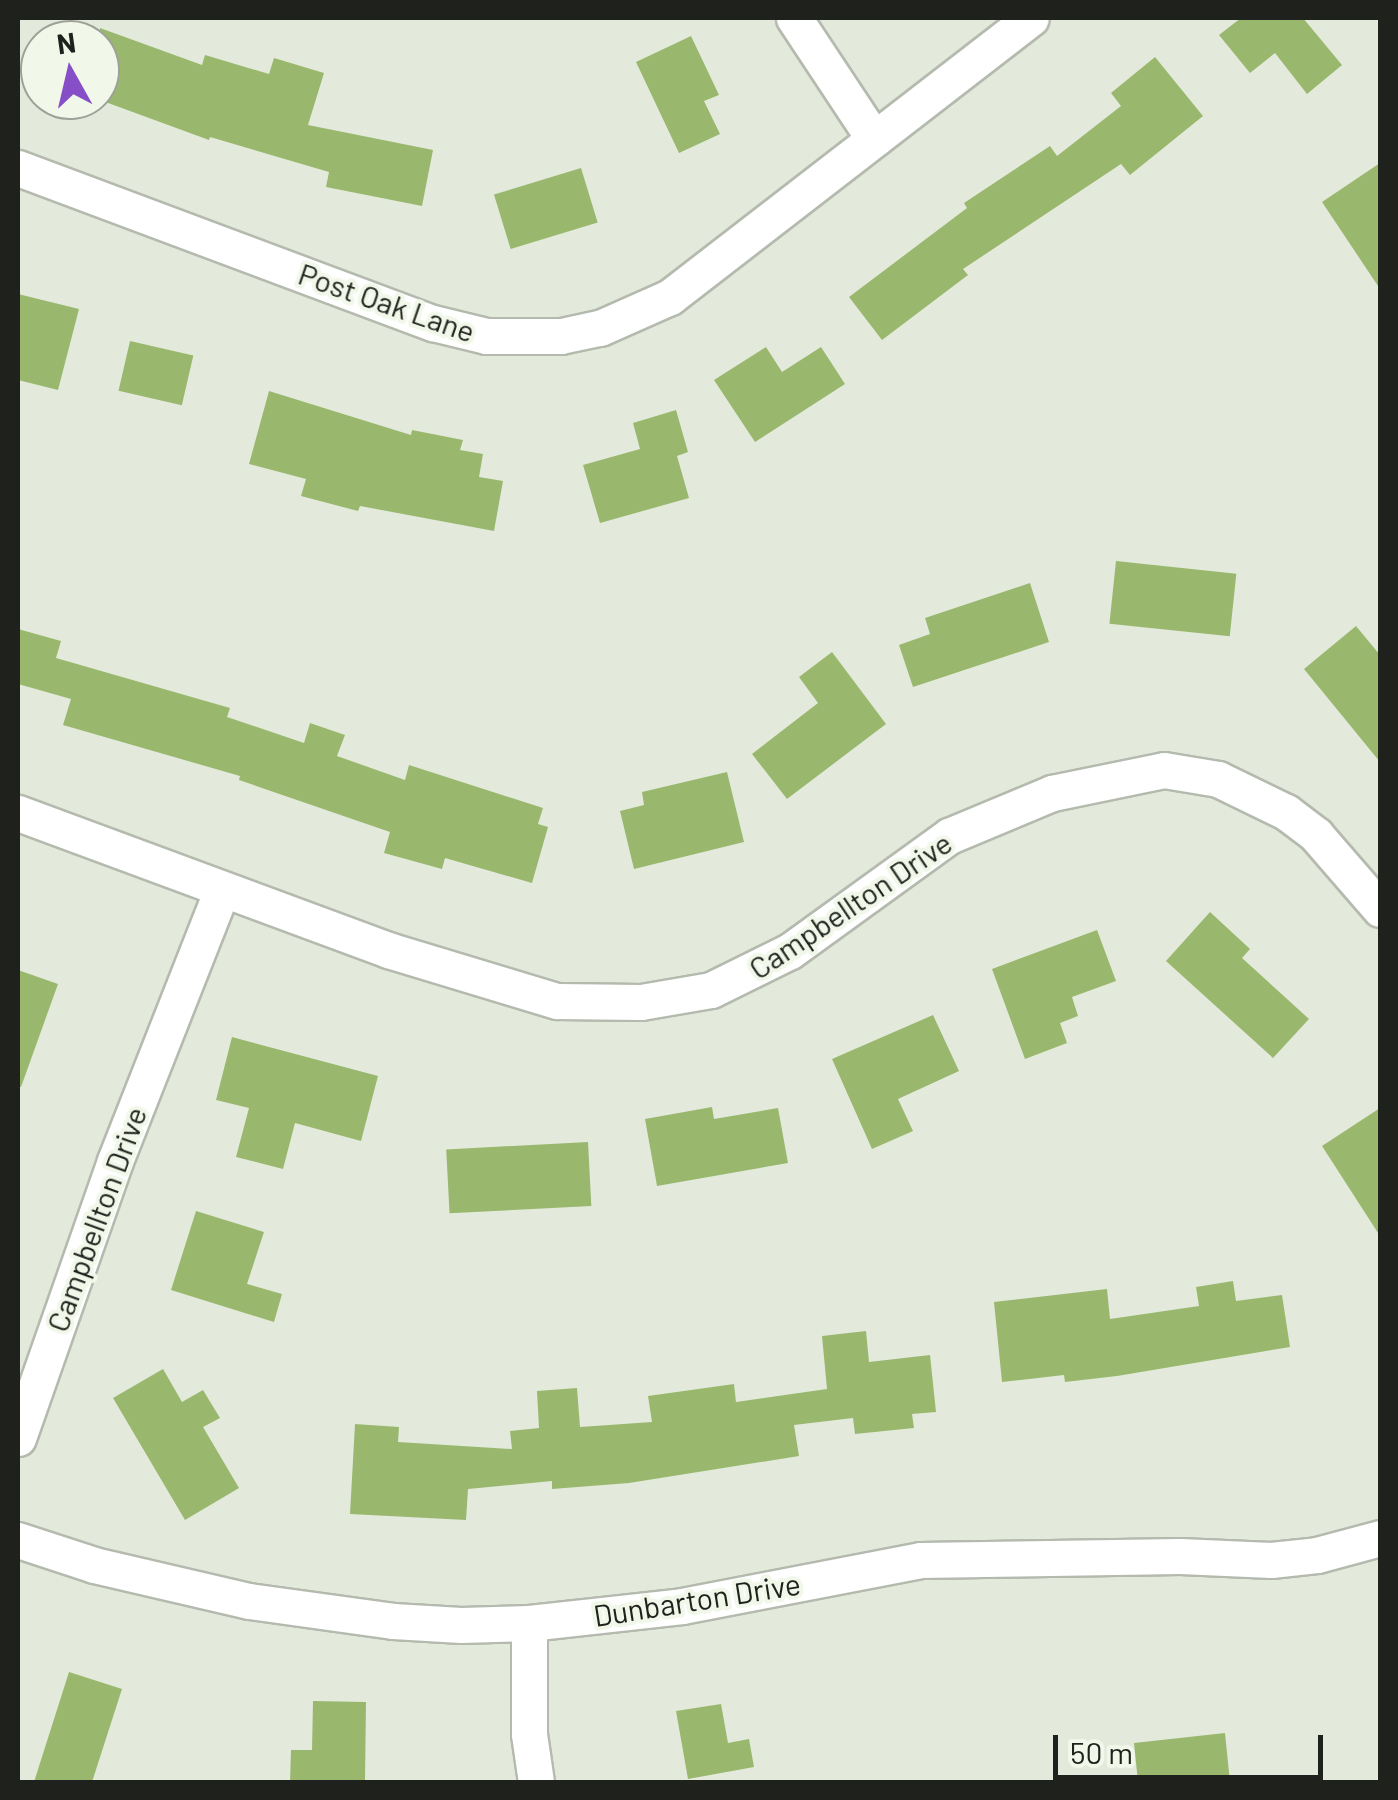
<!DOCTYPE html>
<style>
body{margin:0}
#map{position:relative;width:1398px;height:1800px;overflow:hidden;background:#e3eadc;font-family:Barlow,sans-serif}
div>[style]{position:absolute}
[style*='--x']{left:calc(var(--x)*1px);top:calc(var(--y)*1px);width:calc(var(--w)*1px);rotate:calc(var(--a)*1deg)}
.building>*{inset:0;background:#99b86e;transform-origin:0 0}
.roads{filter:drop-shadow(2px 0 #b5baae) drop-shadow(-2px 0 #b5baae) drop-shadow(0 2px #b5baae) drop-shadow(0 -2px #b5baae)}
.street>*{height:35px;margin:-17.5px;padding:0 17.5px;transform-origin:17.5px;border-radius:17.5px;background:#fff}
span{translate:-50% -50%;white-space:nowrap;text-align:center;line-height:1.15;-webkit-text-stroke:8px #f1f7e9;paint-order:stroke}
.street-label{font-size:30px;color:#1f211c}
.frame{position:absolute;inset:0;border:20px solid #1f211c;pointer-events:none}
.north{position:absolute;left:20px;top:20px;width:100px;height:100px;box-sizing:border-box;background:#f1f7e9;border:2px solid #9da197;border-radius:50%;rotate:352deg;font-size:28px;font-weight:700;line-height:40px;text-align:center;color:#1f211c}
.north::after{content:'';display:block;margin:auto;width:35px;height:45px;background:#864fc7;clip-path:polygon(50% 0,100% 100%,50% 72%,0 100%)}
.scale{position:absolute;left:1053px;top:1735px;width:270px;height:45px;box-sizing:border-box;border:5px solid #1f211c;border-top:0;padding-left:12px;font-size:30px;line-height:35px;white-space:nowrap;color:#1f211c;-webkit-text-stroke:8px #f1f7e9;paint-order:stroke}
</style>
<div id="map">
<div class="building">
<div style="clip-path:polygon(1241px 18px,1303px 18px,1342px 65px,1307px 94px,1275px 53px,1250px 73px,1219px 35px)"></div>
<div style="clip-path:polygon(100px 28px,202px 65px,205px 55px,269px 74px,274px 58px,324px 73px,308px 125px,433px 150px,422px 206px,326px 187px,329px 172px,210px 137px,209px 140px,100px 100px)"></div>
<div style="clip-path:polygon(691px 36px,719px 95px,704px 101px,720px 134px,679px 153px,636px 62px)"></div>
<div style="clip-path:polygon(1155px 57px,1203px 116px,1130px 175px,1121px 164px,963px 269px,968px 275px,882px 340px,849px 297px,967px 208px,964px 203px,1050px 146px,1057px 156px,1121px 106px,1111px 93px)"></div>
<div style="clip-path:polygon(1380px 163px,1380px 289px,1322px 202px)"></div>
<div style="left:581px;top:168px;width:57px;height:91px;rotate:73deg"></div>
<div style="clip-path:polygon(18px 294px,79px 309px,58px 390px,18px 380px)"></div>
<div style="left:130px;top:341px;width:65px;height:51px;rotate:13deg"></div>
<div style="clip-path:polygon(766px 347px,782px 372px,821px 347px,845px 384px,755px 442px,714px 380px)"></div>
<div style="clip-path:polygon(269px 391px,411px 435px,412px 430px,463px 440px,460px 450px,483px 454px,479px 477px,503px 481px,494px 531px,360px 506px,358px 511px,301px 496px,306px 479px,249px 464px)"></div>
<div style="clip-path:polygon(676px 410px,688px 452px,677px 456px,689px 498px,600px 523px,583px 465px,640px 449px,633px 423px)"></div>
<div style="left:1116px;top:561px;width:121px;height:63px;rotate:6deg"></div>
<div style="clip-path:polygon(1030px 583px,1049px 642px,913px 687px,899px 645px,930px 634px,925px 618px)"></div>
<div style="clip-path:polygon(1356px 626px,1380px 655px,1380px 762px,1304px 669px)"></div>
<div style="clip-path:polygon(18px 629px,61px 641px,56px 658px,230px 708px,227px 717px,304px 743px,310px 723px,345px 735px,337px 756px,405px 780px,409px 765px,543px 808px,538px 824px,548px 827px,532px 883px,445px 858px,442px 869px,384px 853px,390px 832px,239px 780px,240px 776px,63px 725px,71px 699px,18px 684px)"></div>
<div style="clip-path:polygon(832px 652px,886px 724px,787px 799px,752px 754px,818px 703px,799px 677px)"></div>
<div style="clip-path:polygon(727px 772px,744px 842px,634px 869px,620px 811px,644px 805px,642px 792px)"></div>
<div style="clip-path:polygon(1210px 912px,1250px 949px,1242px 958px,1309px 1019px,1273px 1058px,1166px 961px)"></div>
<div style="clip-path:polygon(1097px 930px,1116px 981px,1072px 997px,1078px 1016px,1060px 1023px,1067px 1043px,1025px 1059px,992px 969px)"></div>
<div style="clip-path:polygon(18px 970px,58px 984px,21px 1087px,18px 1086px)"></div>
<div style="clip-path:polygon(933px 1015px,959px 1071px,898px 1099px,913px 1131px,872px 1149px,832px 1059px)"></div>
<div style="clip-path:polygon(232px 1037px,378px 1076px,361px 1141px,295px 1123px,283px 1169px,236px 1157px,249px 1108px,216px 1100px)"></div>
<div style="clip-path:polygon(712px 1107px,714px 1119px,778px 1108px,788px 1163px,657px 1186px,645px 1119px)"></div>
<div style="clip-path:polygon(1380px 1108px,1380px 1236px,1322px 1146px)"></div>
<div style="left:588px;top:1142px;width:64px;height:142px;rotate:87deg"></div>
<div style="clip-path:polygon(196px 1211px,264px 1232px,247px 1284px,282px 1294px,274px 1322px,171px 1290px)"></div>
<div style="clip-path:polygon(1233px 1281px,1236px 1301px,1282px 1295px,1290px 1347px,1117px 1376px,1065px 1382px,1064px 1375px,1002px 1382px,994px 1302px,1107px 1289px,1110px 1319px,1199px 1306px,1196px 1287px)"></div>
<div style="clip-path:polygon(866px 1331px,869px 1362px,930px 1355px,936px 1412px,912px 1414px,914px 1428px,855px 1434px,853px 1418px,794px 1425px,799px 1456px,629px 1483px,552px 1489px,552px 1481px,468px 1489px,466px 1520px,350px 1514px,355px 1424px,399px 1427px,398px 1442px,512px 1449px,510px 1431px,539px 1428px,537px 1391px,577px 1388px,580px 1427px,652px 1422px,648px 1396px,734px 1384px,736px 1402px,827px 1389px,822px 1336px)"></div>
<div style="clip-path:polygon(163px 1369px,182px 1402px,203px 1390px,220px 1418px,203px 1427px,239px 1488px,185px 1520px,113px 1398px)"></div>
<div style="clip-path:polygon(69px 1672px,122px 1689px,92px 1782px,34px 1782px)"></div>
<div style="clip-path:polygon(313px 1701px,366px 1702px,365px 1782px,290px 1782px,291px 1750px,312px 1750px)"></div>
<div style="clip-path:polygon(721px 1704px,728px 1743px,749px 1739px,754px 1767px,688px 1779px,676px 1711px)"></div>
<div style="clip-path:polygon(1225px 1733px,1230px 1782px,1138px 1782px,1134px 1743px)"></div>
</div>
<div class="roads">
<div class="street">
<div style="--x:794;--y:18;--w:145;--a:56.5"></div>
<div style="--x:18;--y:168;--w:443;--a:20.5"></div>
<div style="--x:433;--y:323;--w:55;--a:13.8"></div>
<div style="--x:486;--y:336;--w:75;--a:0"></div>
<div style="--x:561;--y:336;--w:40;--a:-12"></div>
<div style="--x:600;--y:328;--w:77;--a:-23.9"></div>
<div style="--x:670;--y:297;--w:456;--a:-37.7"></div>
<div style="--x:18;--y:813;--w:395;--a:20.3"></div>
<div style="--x:388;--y:950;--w:177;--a:16.8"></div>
<div style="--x:557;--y:1001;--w:84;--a:0.7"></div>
<div style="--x:641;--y:1002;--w:71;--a:-9.7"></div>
<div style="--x:711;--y:990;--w:88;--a:-26.3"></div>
<div style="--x:790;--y:951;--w:196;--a:-35.9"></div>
<div style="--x:949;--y:836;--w:112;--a:-22.7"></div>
<div style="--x:1052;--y:793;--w:114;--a:-11.6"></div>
<div style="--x:1164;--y:770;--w:55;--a:9.5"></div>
<div style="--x:1218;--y:779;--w:76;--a:25.9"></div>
<div style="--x:1286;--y:812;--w:38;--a:37"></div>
<div style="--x:1316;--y:835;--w:98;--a:49.1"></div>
<div style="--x:18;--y:1438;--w:293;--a:-70.7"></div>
<div style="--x:115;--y:1161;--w:291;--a:-68.5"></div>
<div style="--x:18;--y:1540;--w:80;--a:18.2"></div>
<div style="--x:94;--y:1565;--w:159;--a:13.1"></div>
<div style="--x:249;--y:1601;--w:145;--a:7.9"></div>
<div style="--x:393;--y:1621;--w:68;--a:3.4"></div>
<div style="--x:461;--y:1625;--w:68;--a:-1.7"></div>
<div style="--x:529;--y:1623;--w:154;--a:-6.3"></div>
<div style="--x:682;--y:1606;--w:242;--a:-10.9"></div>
<div style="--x:920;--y:1560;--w:260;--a:-0.9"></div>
<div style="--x:1180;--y:1556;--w:91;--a:2.5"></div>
<div style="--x:1271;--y:1560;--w:46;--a:-6.2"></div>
<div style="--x:1317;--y:1555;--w:65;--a:-15.1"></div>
<div style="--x:529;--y:1623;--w:111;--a:90"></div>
<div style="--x:529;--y:1734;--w:49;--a:81.7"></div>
</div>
</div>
<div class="street-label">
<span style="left:387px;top:302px;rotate:19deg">Post Oak Lane</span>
<span style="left:850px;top:905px;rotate:-34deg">Campbellton Drive</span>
<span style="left:96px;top:1219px;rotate:-70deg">Campbellton Drive</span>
<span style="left:697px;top:1599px;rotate:-9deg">Dunbarton Drive</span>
</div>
<div class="frame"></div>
<div class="north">N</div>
<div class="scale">50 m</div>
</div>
